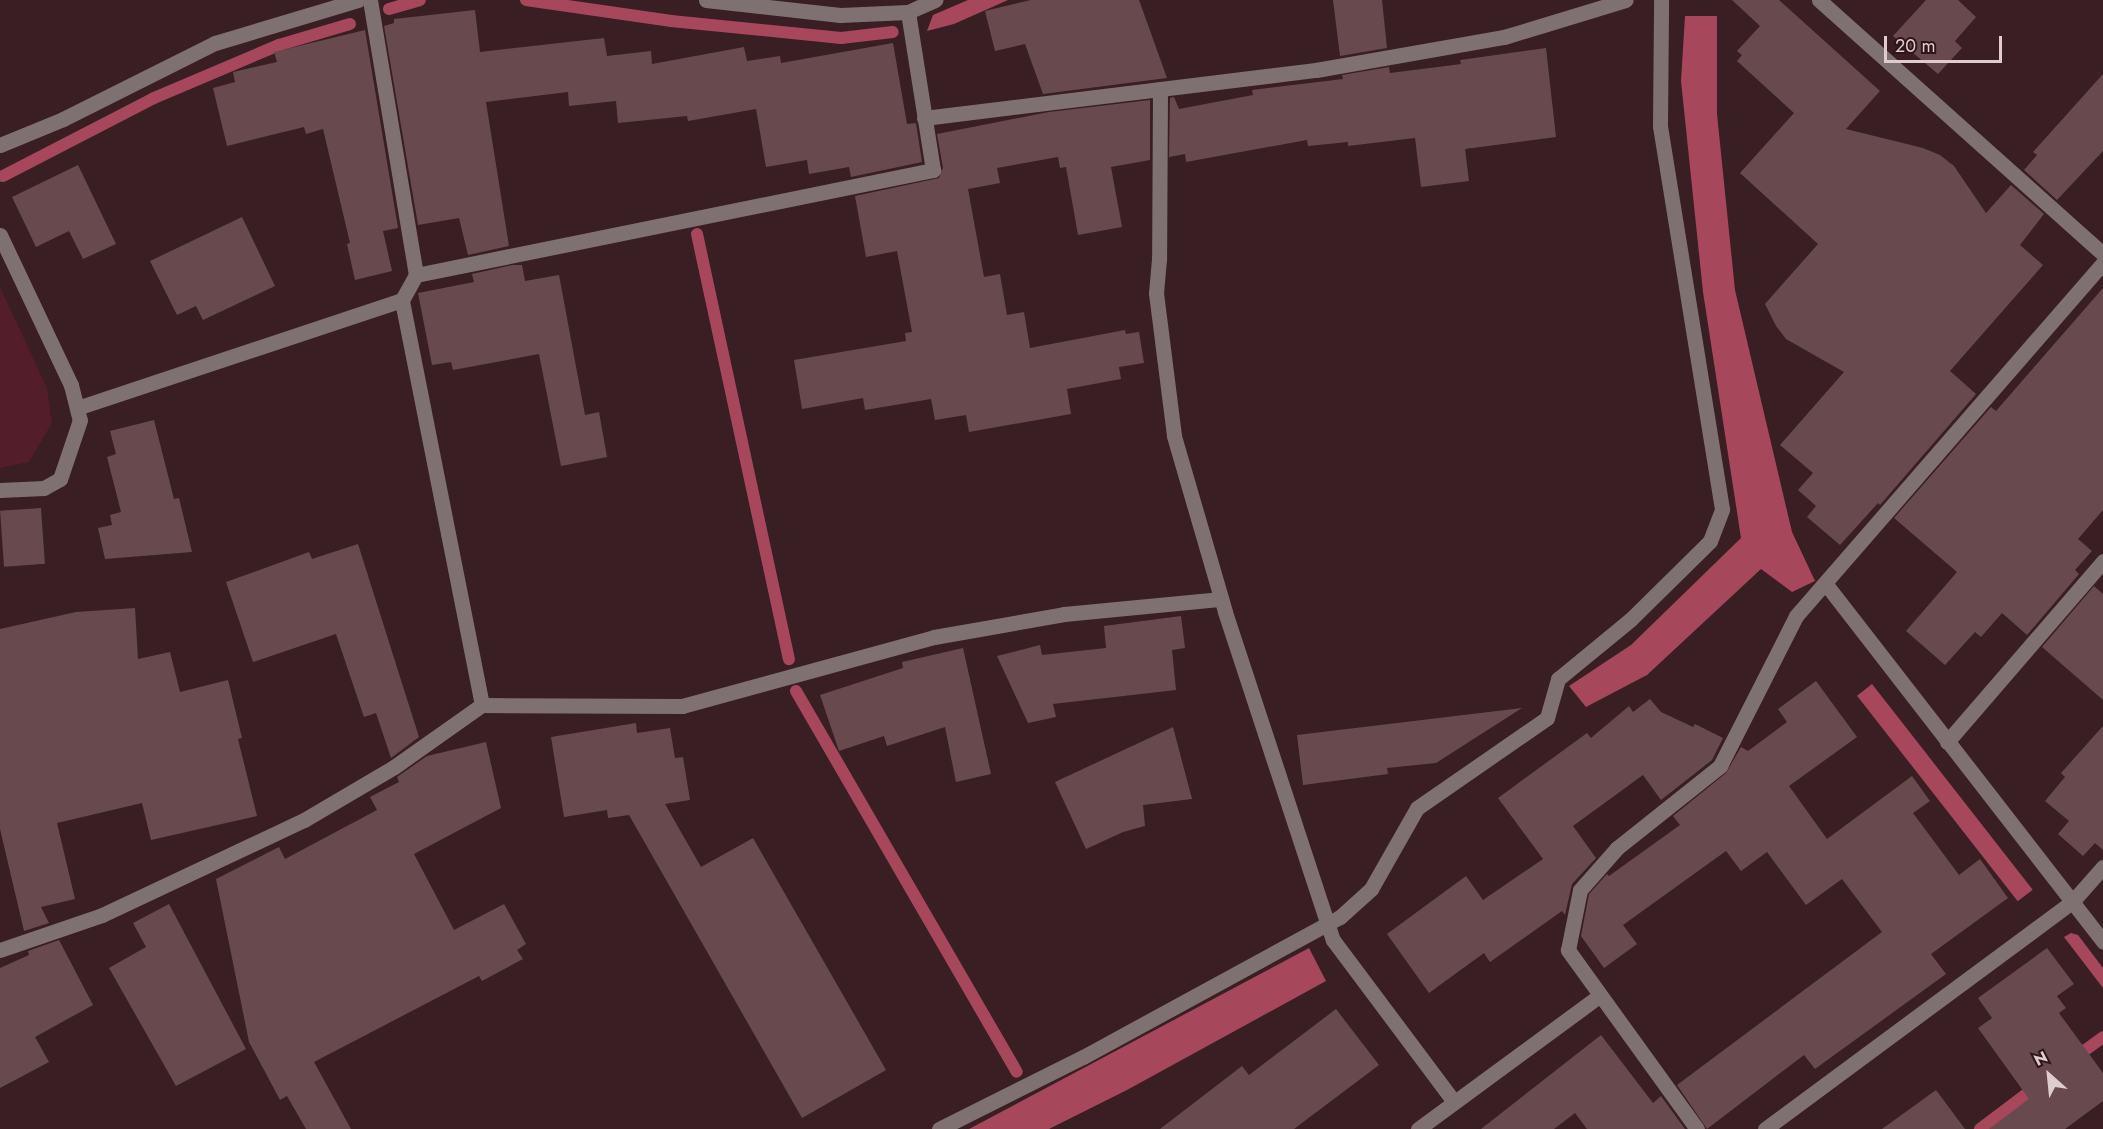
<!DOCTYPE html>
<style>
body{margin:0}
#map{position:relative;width:2103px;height:1129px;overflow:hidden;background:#391e23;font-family:Jost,sans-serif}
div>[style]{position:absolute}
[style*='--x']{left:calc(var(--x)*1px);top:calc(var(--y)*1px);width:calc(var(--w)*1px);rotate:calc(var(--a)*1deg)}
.green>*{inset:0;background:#531d2a}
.water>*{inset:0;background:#a7475c;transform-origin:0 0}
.stream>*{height:12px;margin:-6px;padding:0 6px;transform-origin:6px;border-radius:6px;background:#a7475c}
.building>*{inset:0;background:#684a4e;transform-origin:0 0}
.minor>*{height:15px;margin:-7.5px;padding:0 7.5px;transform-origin:7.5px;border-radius:7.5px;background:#7f7172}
span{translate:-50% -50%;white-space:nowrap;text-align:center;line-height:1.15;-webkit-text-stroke:4.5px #2e151a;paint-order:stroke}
.north{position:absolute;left:2019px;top:1045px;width:60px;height:60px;-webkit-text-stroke:4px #2e151a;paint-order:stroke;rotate:333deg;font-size:16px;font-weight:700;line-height:24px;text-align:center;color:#dfcccf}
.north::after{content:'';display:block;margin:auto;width:21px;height:27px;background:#dfcccf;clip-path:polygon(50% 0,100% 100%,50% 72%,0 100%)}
.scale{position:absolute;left:1884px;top:36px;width:118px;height:27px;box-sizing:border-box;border:3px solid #dfcccf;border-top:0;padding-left:8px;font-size:18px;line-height:21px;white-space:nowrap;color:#dfcccf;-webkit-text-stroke:4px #2e151a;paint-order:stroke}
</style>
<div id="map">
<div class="green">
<div style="clip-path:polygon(0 287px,47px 388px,52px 423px,29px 462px,0 468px)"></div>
</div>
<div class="water">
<div style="clip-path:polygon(968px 0,1008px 0,954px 24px,927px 31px,933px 15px)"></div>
<div style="clip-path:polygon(1685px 16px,1717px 16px,1717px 114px,1735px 290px,1792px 532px,1815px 581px,1792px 592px,1761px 569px,1647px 675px,1586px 707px,1569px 686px,1631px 645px,1741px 538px,1703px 292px,1681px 81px)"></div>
<div style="left:1872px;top:684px;width:261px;height:19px;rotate:52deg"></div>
<div style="clip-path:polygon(2071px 933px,2078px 935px,2103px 968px,2103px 988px,2064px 937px)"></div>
<div style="clip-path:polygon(1309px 948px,1326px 981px,1127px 1090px,1049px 1129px,969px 1129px)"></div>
</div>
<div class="stream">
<div style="--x:526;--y:0;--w:147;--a:8.2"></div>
<div style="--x:671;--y:21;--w:171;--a:5.7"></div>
<div style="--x:841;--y:38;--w:52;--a:-6.6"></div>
<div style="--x:389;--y:9;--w:32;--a:-16"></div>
<div style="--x:3;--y:176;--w:170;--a:-27.3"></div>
<div style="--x:154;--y:98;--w:136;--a:-23"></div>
<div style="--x:279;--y:45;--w:74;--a:-16.5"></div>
<div style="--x:697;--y:234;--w:435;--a:77.8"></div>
<div style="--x:796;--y:691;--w:440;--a:59.9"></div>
<div style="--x:2073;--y:1059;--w:37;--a:-36"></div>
<div style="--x:1980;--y:1129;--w:71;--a:-37"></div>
</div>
<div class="building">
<div style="clip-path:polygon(1031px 0,1139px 0,1167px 78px,1043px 94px,1025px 44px,995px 51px,985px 11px)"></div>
<div style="clip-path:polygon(1333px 0,1382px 0,1387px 48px,1340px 56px)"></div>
<div style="clip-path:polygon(1732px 0,1779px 0,1880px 91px,1846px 129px,1923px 148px,1940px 155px,1954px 166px,1986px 213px,2011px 185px,2044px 214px,2020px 245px,2043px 265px,1950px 371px,1976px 394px,1880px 505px,1878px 503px,1840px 545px,1807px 517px,1816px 506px,1798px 490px,1813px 473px,1780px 445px,1844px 372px,1786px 339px,1776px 326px,1765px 304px,1818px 244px,1740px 173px,1794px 113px,1737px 61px,1742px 55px,1737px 51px,1760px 26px)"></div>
<div style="clip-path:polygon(1926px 0,1958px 0,1976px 17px,1955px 41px,1962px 48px,1938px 74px,1893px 36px)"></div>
<div style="clip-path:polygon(475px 10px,480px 52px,604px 38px,607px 56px,651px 51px,652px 64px,744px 47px,747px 61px,780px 56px,781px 63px,893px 43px,907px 124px,916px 123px,922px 162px,851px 177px,849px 167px,809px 174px,807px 160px,766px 167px,756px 109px,688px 121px,687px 116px,618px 123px,616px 101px,569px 106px,568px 92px,486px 102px,509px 246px,468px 255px,459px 218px,418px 225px,384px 26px,394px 23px,394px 19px)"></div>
<div style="clip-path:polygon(365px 30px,398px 228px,383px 231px,392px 271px,355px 280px,347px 244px,350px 243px,323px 129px,306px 134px,304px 127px,227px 146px,213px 88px,235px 82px,233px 72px,277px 62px,274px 52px)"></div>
<div style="clip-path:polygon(1546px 48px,1556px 137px,1465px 149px,1469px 181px,1421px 187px,1415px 138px,1348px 146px,1348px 142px,1308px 146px,1307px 140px,1186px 162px,1185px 154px,1169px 157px,1170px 98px,1174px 97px,1179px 109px,1253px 95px,1252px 90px,1343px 79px,1342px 75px,1389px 67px,1390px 73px,1461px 64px,1460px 60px)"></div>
<div style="clip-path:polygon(2103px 74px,2103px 151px,2057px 200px,2024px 170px,2037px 155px,2033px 152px)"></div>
<div style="clip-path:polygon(1150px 100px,1150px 160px,1111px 167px,1122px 227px,1078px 235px,1066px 167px,1060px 168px,1058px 157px,997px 168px,1000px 183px,968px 189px,984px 277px,1000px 274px,1007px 315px,1024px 312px,1030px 348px,1125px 330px,1126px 334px,1139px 332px,1144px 363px,1119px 367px,1121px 379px,1067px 389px,1071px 414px,969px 432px,966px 415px,935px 420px,931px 399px,865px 410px,863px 398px,802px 409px,794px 360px,906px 341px,905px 333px,912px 332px,897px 251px,866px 257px,855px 196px,939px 178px,943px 168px,937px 134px,1049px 112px)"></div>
<div style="clip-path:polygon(78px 165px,116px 244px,83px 259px,69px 231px,36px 247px,12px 197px)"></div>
<div style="clip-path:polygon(242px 217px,275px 286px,203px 320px,196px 306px,177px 315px,150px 261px)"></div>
<div style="clip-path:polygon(512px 265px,522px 265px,525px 281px,559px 275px,585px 415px,599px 412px,607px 457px,561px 466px,539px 354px,453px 370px,451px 362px,432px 365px,418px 293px,474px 282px,472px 274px)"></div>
<div style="clip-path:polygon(2103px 288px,2103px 510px,2078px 539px,2092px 551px,2075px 570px,2079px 574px,2027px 635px,2002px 613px,1981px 637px,1975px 632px,1945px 665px,1906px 631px,1957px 572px,1894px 518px,1991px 407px,1996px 411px)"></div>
<div style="clip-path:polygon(154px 420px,174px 499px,179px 498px,192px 552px,105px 559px,98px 528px,112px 525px,110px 515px,121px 512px,107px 457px,116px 454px,110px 431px)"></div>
<div style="left:41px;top:508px;width:56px;height:41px;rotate:86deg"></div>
<div style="clip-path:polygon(358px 544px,419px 737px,391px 758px,376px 713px,364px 717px,336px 634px,253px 662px,226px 582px,309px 552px,312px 559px)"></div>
<div style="clip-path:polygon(2094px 586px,2103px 594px,2103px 700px,2042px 647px)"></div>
<div style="clip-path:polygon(135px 608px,138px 659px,170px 652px,180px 692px,228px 680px,242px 738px,238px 739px,257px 816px,151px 840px,142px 803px,57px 823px,75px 899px,41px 907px,49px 923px,24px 931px,0 829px,0 629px,76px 612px)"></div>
<div style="clip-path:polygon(1181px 616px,1185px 648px,1172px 650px,1176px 690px,1053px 704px,1056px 717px,1028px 723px,997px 656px,1040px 645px,1042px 655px,1106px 648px,1104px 626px)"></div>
<div style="clip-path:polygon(963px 648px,991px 774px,956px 782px,945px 727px,887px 746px,884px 736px,839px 751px,820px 695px,903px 668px,902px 662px)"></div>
<div style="clip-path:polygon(1816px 681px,1857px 737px,1789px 786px,1827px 839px,1912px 776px,1930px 801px,1913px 813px,1959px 875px,1980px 859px,2008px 898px,1931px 954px,1946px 974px,1815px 1069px,1804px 1055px,1707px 1129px,1677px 1085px,1882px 932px,1842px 879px,1806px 905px,1767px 852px,1741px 871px,1726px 851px,1623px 925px,1637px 944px,1604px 968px,1581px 936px,1589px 894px,1607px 874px,1609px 876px,1680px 825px,1673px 816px,1726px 773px,1741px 747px,1748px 751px,1787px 722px,1778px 709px)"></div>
<div style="clip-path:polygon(1650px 699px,1661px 712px,1693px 727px,1695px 724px,1723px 738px,1712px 760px,1661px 800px,1643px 775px,1573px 826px,1596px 858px,1572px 884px,1565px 915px,1562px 911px,1490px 962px,1484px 953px,1429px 993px,1387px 934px,1466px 876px,1483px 900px,1543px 859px,1498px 798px,1587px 733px,1591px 738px,1629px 706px,1633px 712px)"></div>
<div style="clip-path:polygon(1522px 708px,1436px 763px,1387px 768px,1388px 774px,1303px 785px,1297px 735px)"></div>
<div style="clip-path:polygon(636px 723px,637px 733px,670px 728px,675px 758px,683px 757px,690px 800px,665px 804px,701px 867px,753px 838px,886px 1070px,802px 1118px,629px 815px,608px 818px,607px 810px,564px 817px,551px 737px)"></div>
<div style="clip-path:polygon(2103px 726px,2103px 850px,2095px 843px,2083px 856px,2058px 834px,2069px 821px,2045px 801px,2065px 777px,2061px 773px)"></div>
<div style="clip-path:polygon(1173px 727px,1192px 799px,1143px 805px,1145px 826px,1123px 832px,1086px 849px,1055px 782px)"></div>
<div style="clip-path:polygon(486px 742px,501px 808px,414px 854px,454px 930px,504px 904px,526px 944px,517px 950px,523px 959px,482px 981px,479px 976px,314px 1062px,351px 1129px,306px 1129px,287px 1096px,280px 1100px,249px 1042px,216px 879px,279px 847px,285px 859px,377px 810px,370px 797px,399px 782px,397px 777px,427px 756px)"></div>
<div style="clip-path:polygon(169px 904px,246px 1049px,176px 1086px,109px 968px,146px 947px,133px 923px)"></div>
<div style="clip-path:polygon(59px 940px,93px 1005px,35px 1037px,49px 1062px,0 1088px,0 968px,29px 955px,28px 951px)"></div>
<div style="clip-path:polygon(2047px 948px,2074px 984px,2057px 996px,2066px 1008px,2059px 1013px,2103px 1073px,2103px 1101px,2065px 1129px,1989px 1129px,2029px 1099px,1978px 1028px,1992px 1018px,1978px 998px)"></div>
<div style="clip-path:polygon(1336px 1009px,1379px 1065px,1294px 1129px,1160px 1129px,1242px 1066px,1249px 1075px)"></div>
<div style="clip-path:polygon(1601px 1035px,1653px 1103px,1661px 1096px,1685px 1129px,1587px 1129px,1575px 1113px,1554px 1129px,1481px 1129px)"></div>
<div style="clip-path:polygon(1936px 1090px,1965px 1129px,1882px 1129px)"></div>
</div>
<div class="minor">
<div style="--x:706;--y:0;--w:135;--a:6.4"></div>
<div style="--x:840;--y:15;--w:68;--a:-2.5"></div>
<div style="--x:908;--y:12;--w:30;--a:-24"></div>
<div style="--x:1819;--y:0;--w:381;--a:41.8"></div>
<div style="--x:1160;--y:89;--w:170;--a:90.3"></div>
<div style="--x:1159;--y:259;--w:34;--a:95"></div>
<div style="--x:1156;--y:293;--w:144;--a:82.8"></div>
<div style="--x:1174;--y:436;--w:183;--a:73.8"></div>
<div style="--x:1225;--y:612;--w:345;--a:71.8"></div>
<div style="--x:1333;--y:940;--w:202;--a:53.2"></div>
<div style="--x:924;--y:118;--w:395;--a:-7"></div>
<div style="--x:1316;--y:70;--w:191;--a:-10"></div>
<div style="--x:1504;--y:37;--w:127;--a:-16.9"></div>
<div style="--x:0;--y:145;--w:68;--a:-22.4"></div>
<div style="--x:63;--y:119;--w:170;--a:-26.6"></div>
<div style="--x:215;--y:43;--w:149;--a:-16.7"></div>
<div style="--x:0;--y:235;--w:166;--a:64.7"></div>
<div style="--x:71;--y:385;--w:36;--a:76"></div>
<div style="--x:80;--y:420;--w:62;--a:108.7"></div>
<div style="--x:60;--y:479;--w:18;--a:151"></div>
<div style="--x:44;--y:488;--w:44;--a:177.4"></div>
<div style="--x:416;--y:275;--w:528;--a:-11.48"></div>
<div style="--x:933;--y:170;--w:160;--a:-99"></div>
<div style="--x:77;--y:408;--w:342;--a:-18.4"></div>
<div style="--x:1825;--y:583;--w:454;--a:52.2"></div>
<div style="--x:482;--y:705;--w:200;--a:0.3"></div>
<div style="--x:682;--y:706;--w:261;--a:-15.3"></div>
<div style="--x:934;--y:637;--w:132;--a:-10"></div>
<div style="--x:1064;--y:614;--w:158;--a:-5.5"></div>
<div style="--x:1947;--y:742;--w:239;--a:-49.2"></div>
<div style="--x:0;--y:950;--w:108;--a:-18.9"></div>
<div style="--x:102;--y:915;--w:223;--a:-25.2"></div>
<div style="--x:304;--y:820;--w:104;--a:-30.5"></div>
<div style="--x:394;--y:767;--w:108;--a:-35.2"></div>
<div style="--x:482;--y:705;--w:413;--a:-101.2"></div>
<div style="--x:402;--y:300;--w:29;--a:-61"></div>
<div style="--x:416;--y:275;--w:279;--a:-99.5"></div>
<div style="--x:939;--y:1129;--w:161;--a:-26.6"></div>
<div style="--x:1083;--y:1057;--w:293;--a:-28.6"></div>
<div style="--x:1340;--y:917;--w:42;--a:-42.1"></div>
<div style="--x:1371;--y:889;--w:93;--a:-60.4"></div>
<div style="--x:1417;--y:808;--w:158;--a:-34.7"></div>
<div style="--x:1547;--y:718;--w:41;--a:-74.2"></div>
<div style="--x:1558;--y:679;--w:94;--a:-39.4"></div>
<div style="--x:1631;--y:619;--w:111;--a:-44.6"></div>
<div style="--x:1710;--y:541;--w:34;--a:-69"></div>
<div style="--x:1722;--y:509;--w:388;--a:-99.2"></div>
<div style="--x:1660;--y:126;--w:126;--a:-89.5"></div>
<div style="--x:1418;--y:1129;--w:225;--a:-36.3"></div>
<div style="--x:1697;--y:1129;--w:221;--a:-125.8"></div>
<div style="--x:1568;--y:950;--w:61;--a:-78.7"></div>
<div style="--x:1580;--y:890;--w:56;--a:-48.6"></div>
<div style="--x:1617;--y:848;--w:132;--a:-38.5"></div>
<div style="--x:1720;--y:766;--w:168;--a:-63.1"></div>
<div style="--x:1796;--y:616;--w:468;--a:-49"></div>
<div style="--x:1765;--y:1129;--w:382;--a:-36.5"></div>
<div style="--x:2072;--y:902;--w:47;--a:-48.5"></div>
</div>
<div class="north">N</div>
<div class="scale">20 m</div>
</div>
